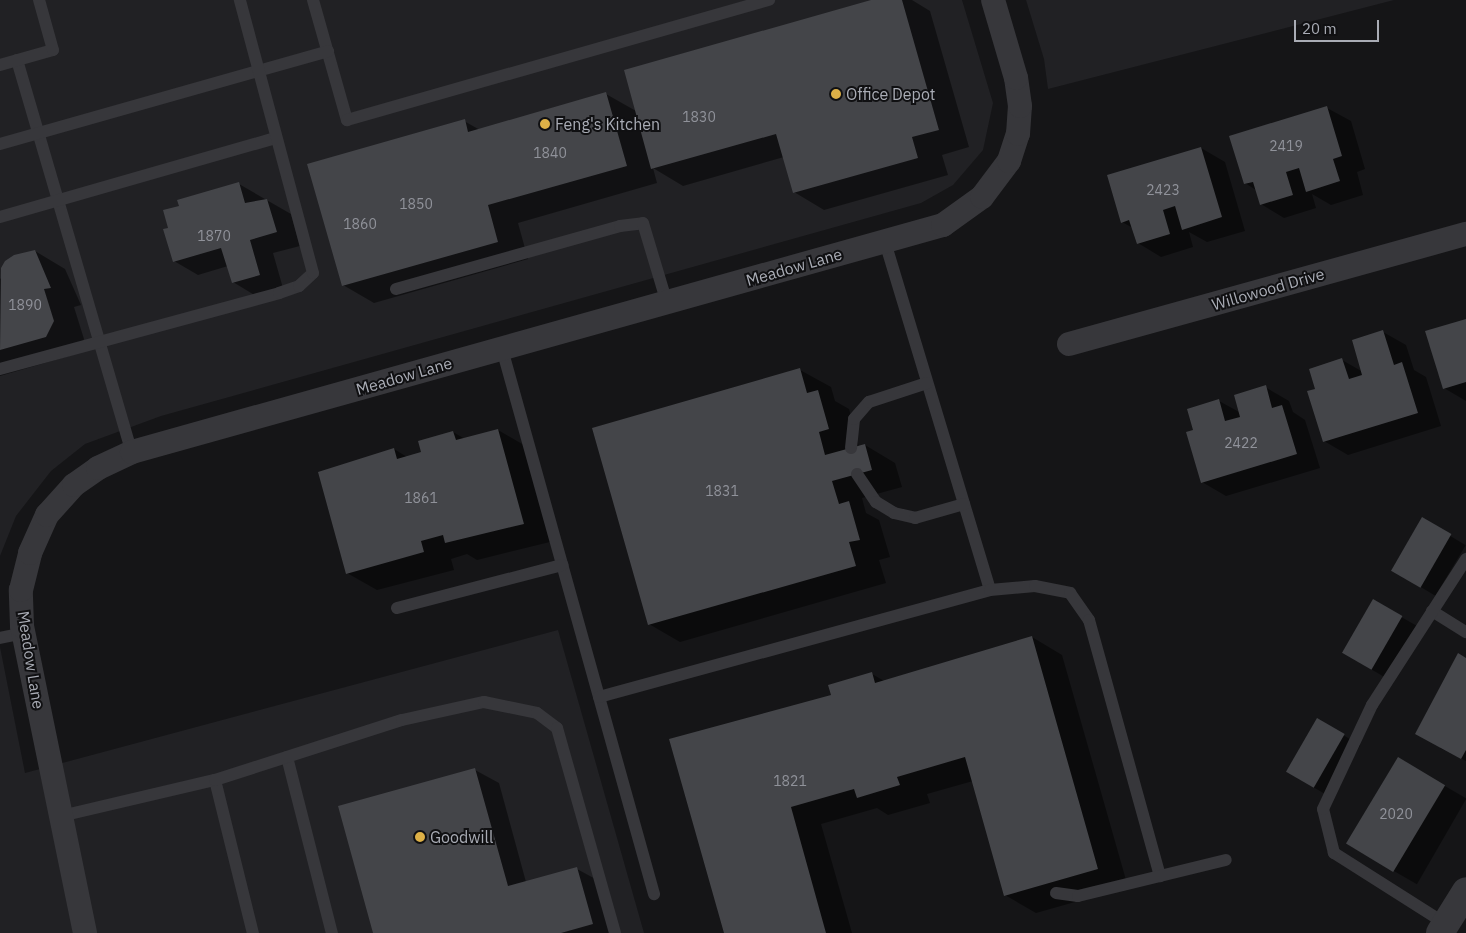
<!DOCTYPE html>
<style>
body{margin:0}
#map{position:relative;width:1466px;height:933px;overflow:hidden;background:#151517;font-family:"IBM Plex Sans",sans-serif}
div>[style]{position:absolute}
[style*='--x']{left:calc(var(--x)*1px);top:calc(var(--y)*1px);width:calc(var(--w)*1px);rotate:calc(var(--a)*1deg)}
.built>*{inset:0;background:#212124}
.shadow>*{inset:0;background:#0007;transform-origin:0 0}
.building>*{inset:0;background:#444549;transform-origin:0 0}
.service>*{height:12px;margin:-6px;padding:0 6px;transform-origin:6px;border-radius:6px;background:#37373b}
.minor>*{height:24px;margin:-12px;padding:0 12px;transform-origin:12px;border-radius:12px;background:#37373b}
.tertiary>*{height:28px;margin:-14px;padding:0 14px;transform-origin:14px;border-radius:14px;background:#37373b}
.dots>*{width:14px;height:14px;translate:-50% -50%;box-sizing:border-box;border:2px solid #101012;border-radius:50%}
span{translate:-50% -50%;white-space:nowrap;text-align:center;line-height:1.15;-webkit-text-stroke:4px #101012;paint-order:stroke}
.number-label{font-size:14px;color:#90929a}
.number-label span{-webkit-text-stroke-width:0}
.poi-label{font-size:16px;color:#a9acb5}
.left{translate:0 -50%;text-align:left}
.street-label{font-size:16px;color:#a9acb5}
.scale{position:absolute;left:1294px;top:20px;width:85px;height:22px;box-sizing:border-box;border:2px solid #a9acb5;border-top:0;padding-left:6px;font-size:15px;line-height:18px;white-space:nowrap;color:#a9acb5;-webkit-text-stroke:4px #101012;paint-order:stroke}
</style>
<div id="map">
<div class="built">
<div style="clip-path:polygon(0 0,962px 0,993px 103px,983px 150px,953px 185px,921px 203px,161px 416px,85px 444px,51px 471px,16px 516px,0 556px)"></div>
<div style="clip-path:polygon(1026px 0,1394px 0,1048px 89px,1044px 59px)"></div>
<div style="clip-path:polygon(558px 630px,644px 933px,0 933px,0 647px,25px 773px)"></div>
</div>
<div class="shadow">
<div style="clip-path:polygon(876px 0,912px 0,930px 11px,969px 147px,942px 155px,948px 175px,824px 210px,794px 192px,784px 157px,683px 186px,653px 168px,657px 183px,518px 223px,528px 259px,374px 303px,343px 285px,464px 121px,480px 130px,606px 94px,636px 111px)"></div>
<div style="clip-path:polygon(1327px 108px,1351px 121px,1365px 169px,1357px 172px,1363px 195px,1331px 205px,1312px 194px,1316px 208px,1284px 218px,1261px 204px,1256px 190px,1245px 183px)"></div>
<div style="clip-path:polygon(1201px 148px,1225px 162px,1245px 231px,1207px 242px,1189px 232px,1193px 247px,1161px 257px,1138px 243px,1133px 228px,1122px 222px)"></div>
<div style="clip-path:polygon(239px 184px,291px 214px,300px 246px,273px 253px,283px 288px,256px 296px,233px 282px,228px 266px,198px 275px,174px 261px,169px 228px,181px 207px)"></div>
<div style="clip-path:polygon(35px 251px,65px 269px,81px 305px,74px 307px,84px 339px,76px 354px,0 376px,0 279px)"></div>
<div style="clip-path:polygon(1466px 320px,1466px 401px,1444px 388px)"></div>
<div style="clip-path:polygon(1383px 332px,1406px 345px,1414px 370px,1426px 377px,1441px 426px,1348px 455px,1324px 441px,1342px 360px,1363px 372px)"></div>
<div style="clip-path:polygon(800px 370px,831px 387px,835px 401px,849px 409px,859px 447px,865px 445px,895px 463px,902px 487px,862px 498px,866px 513px,879px 520px,890px 557px,879px 560px,886px 583px,680px 642px,649px 624px)"></div>
<div style="clip-path:polygon(1265px 387px,1289px 401px,1293px 412px,1305px 420px,1320px 468px,1226px 496px,1202px 482px,1195px 431px,1219px 401px,1241px 413px)"></div>
<div style="clip-path:polygon(498px 430px,529px 448px,554px 541px,477px 560px,467px 554px,451px 559px,454px 570px,377px 590px,347px 573px,394px 449px,407px 457px,422px 453px,453px 432px,465px 439px)"></div>
<div style="left:1422px;top:519px;width:51px;height:59px;rotate:31deg"></div>
<div style="clip-path:polygon(1389px 610px,1417px 626px,1386px 678px,1342px 652px)"></div>
<div style="clip-path:polygon(1032px 637px,1062px 655px,1128px 887px,1036px 913px,1005px 895px,973px 781px,927px 794px,930px 803px,888px 815px,877px 808px,821px 824px,852px 933px,726px 933px,833px 696px,872px 674px,886px 682px)"></div>
<div style="clip-path:polygon(1466px 659px,1466px 761px,1440px 748px)"></div>
<div style="left:1317px;top:720px;width:50px;height:60px;rotate:30deg"></div>
<div style="left:1398px;top:759px;width:79px;height:99px;rotate:30deg"></div>
<div style="clip-path:polygon(475px 770px,499px 783px,526px 882px,577px 869px,601px 882px,615px 933px,374px 933px)"></div>
</div>
<div class="building">
<div style="clip-path:polygon(871px 0,902px 0,939px 130px,912px 137px,918px 158px,793px 193px,776px 134px,651px 169px,624px 70px)"></div>
<div style="clip-path:polygon(606px 92px,627px 166px,488px 205px,498px 242px,342px 286px,307px 164px,465px 119px,468px 132px)"></div>
<div style="clip-path:polygon(1327px 106px,1342px 156px,1333px 159px,1340px 181px,1306px 192px,1299px 168px,1286px 172px,1293px 195px,1260px 205px,1253px 182px,1244px 184px,1229px 136px)"></div>
<div style="clip-path:polygon(1201px 147px,1222px 217px,1182px 230px,1175px 206px,1163px 210px,1170px 234px,1137px 244px,1129px 220px,1121px 223px,1107px 175px)"></div>
<div style="clip-path:polygon(239px 182px,245px 203px,267px 199px,277px 232px,250px 240px,260px 275px,232px 283px,221px 248px,173px 262px,163px 229px,168px 228px,163px 210px,179px 206px,177px 200px)"></div>
<div style="clip-path:polygon(35px 250px,51px 288px,44px 289px,54px 321px,46px 337px,0 350px,1px 268px,5px 261px,14px 255px)"></div>
<div style="clip-path:polygon(1466px 319px,1466px 382px,1443px 389px,1425px 331px)"></div>
<div style="clip-path:polygon(1383px 330px,1394px 365px,1402px 362px,1418px 413px,1323px 442px,1307px 391px,1315px 389px,1309px 369px,1342px 358px,1349px 379px,1362px 375px,1352px 340px)"></div>
<div style="clip-path:polygon(800px 368px,807px 393px,818px 390px,829px 429px,819px 432px,825px 455px,865px 444px,872px 470px,832px 481px,839px 504px,849px 501px,860px 540px,849px 542px,856px 566px,648px 625px,592px 428px)"></div>
<div style="clip-path:polygon(1266px 385px,1272px 408px,1282px 405px,1297px 454px,1201px 483px,1186px 432px,1193px 430px,1187px 409px,1219px 399px,1225px 421px,1240px 417px,1234px 395px)"></div>
<div style="clip-path:polygon(498px 429px,524px 524px,445px 543px,443px 535px,421px 541px,424px 552px,346px 574px,318px 472px,394px 448px,397px 459px,421px 452px,418px 441px,453px 431px,456px 440px)"></div>
<div style="left:1422px;top:517px;width:34px;height:62px;rotate:30deg"></div>
<div style="left:1373px;top:599px;width:34px;height:62px;rotate:30deg"></div>
<div style="clip-path:polygon(1032px 636px,1098px 869px,1004px 896px,965px 757px,897px 777px,900px 785px,857px 798px,854px 789px,791px 807px,826px 933px,724px 933px,669px 739px,831px 695px,828px 685px,872px 672px,875px 683px)"></div>
<div style="clip-path:polygon(1458px 653px,1466px 658px,1466px 750px,1461px 759px,1415px 734px)"></div>
<div style="left:1317px;top:718px;width:32px;height:62px;rotate:30deg"></div>
<div style="left:1398px;top:757px;width:55px;height:101px;rotate:31deg"></div>
<div style="clip-path:polygon(475px 768px,508px 886px,577px 867px,593px 924px,561px 933px,373px 933px,338px 806px)"></div>
</div>
<div class="service">
<div style="--x:313;--y:0;--w:125;--a:74.2"></div>
<div style="--x:347;--y:120;--w:439;--a:-15.9"></div>
<div style="--x:17;--y:60;--w:409;--a:73.7"></div>
<div style="--x:0;--y:65;--w:55;--a:-15.8"></div>
<div style="--x:53;--y:50;--w:52;--a:-105.6"></div>
<div style="--x:0;--y:144;--w:341;--a:-15.8"></div>
<div style="--x:0;--y:217;--w:287;--a:-16"></div>
<div style="--x:885;--y:242;--w:363;--a:73.2"></div>
<div style="--x:396;--y:289;--w:233;--a:-15.7"></div>
<div style="--x:620;--y:226;--w:23;--a:-7"></div>
<div style="--x:643;--y:223;--w:84;--a:73.3"></div>
<div style="--x:502;--y:349;--w:566;--a:74.42"></div>
<div style="--x:0;--y:369;--w:289;--a:-15.2"></div>
<div style="--x:279;--y:293;--w:21;--a:-19"></div>
<div style="--x:299;--y:286;--w:19;--a:-43"></div>
<div style="--x:313;--y:273;--w:283;--a:-105"></div>
<div style="--x:851;--y:448;--w:29;--a:-84"></div>
<div style="--x:854;--y:419;--w:23;--a:-49"></div>
<div style="--x:869;--y:402;--w:61;--a:-18.1"></div>
<div style="--x:857;--y:474;--w:34;--a:56"></div>
<div style="--x:876;--y:502;--w:21;--a:31"></div>
<div style="--x:894;--y:513;--w:22;--a:13"></div>
<div style="--x:915;--y:518;--w:51;--a:-15.9"></div>
<div style="--x:397;--y:608;--w:171;--a:-14.6"></div>
<div style="--x:1432;--y:611;--w:40;--a:32"></div>
<div style="--x:0;--y:638;--w:24;--a:-12"></div>
<div style="--x:599;--y:697;--w:405;--a:-15.3"></div>
<div style="--x:990;--y:590;--w:45;--a:-5.1"></div>
<div style="--x:1035;--y:586;--w:36;--a:11"></div>
<div style="--x:1070;--y:593;--w:33;--a:55"></div>
<div style="--x:1089;--y:620;--w:266;--a:74.5"></div>
<div style="--x:287;--y:757;--w:182;--a:75.7"></div>
<div style="--x:215;--y:780;--w:158;--a:76.1"></div>
<div style="--x:61;--y:816;--w:158;--a:-13.2"></div>
<div style="--x:215;--y:780;--w:196;--a:-17.8"></div>
<div style="--x:402;--y:720;--w:84;--a:-12.4"></div>
<div style="--x:484;--y:702;--w:54;--a:11.7"></div>
<div style="--x:537;--y:713;--w:25;--a:37"></div>
<div style="--x:557;--y:728;--w:213;--a:74.2"></div>
<div style="--x:1056;--y:893;--w:22;--a:8"></div>
<div style="--x:1078;--y:896;--w:152;--a:-13.7"></div>
<div style="--x:1446;--y:924;--w:133;--a:-147.6"></div>
<div style="--x:1334;--y:853;--w:45;--a:-104"></div>
<div style="--x:1323;--y:809;--w:115;--a:-64.8"></div>
<div style="--x:1372;--y:705;--w:174;--a:-57.2"></div>
</div>
<div class="minor">
<div style="--x:1069;--y:344;--w:412;--a:-15.5"></div>
<div style="--x:85;--y:933;--w:313;--a:-101.6"></div>
<div style="--x:22;--y:626;--w:36;--a:-92"></div>
<div style="--x:21;--y:590;--w:38;--a:-76"></div>
<div style="--x:30;--y:553;--w:42;--a:-65.9"></div>
<div style="--x:47;--y:515;--w:40;--a:-48"></div>
<div style="--x:74;--y:485;--w:29;--a:-35"></div>
<div style="--x:98;--y:468;--w:38;--a:-25"></div>
<div style="--x:132;--y:452;--w:842;--a:-15.64"></div>
<div style="--x:943;--y:225;--w:48;--a:-35.7"></div>
<div style="--x:982;--y:197;--w:45;--a:-53.1"></div>
<div style="--x:1009;--y:161;--w:28;--a:-72"></div>
<div style="--x:1018;--y:134;--w:28;--a:-86"></div>
<div style="--x:1020;--y:106;--w:28;--a:-98"></div>
<div style="--x:1016;--y:78;--w:81;--a:-106.4"></div>
</div>
<div class="tertiary">
<div style="--x:1440;--y:933;--w:49;--a:-58.2"></div>
</div>
<div class="dots">
<div style="left:836px;top:94px;background:#ddb047"></div>
<div style="left:545px;top:124px;background:#ddb047"></div>
<div style="left:420px;top:837px;background:#ddb047"></div>
</div>
<div class="number-label">
<span style="left:699px;top:117px">1830</span>
<span style="left:1286px;top:146px">2419</span>
<span style="left:550px;top:153px">1840</span>
<span style="left:1163px;top:190px">2423</span>
<span style="left:416px;top:204px">1850</span>
<span style="left:360px;top:224px">1860</span>
<span style="left:214px;top:236px">1870</span>
<span style="left:25px;top:305px">1890</span>
<span style="left:1241px;top:443px">2422</span>
<span style="left:722px;top:491px">1831</span>
<span style="left:421px;top:498px">1861</span>
<span style="left:790px;top:781px">1821</span>
<span style="left:1396px;top:814px">2020</span>
</div>
<div class="poi-label">
<span class="left" style="left:846px;top:94px">Office Depot</span>
<span class="left" style="left:555px;top:124px">Feng's Kitchen</span>
<span class="left" style="left:430px;top:837px">Goodwill</span>
</div>
<div class="street-label">
<span style="left:794px;top:267px;rotate:-16deg">Meadow Lane</span>
<span style="left:1268px;top:289px;rotate:-16deg">Willowood Drive</span>
<span style="left:404px;top:376px;rotate:-16deg">Meadow Lane</span>
<span style="left:31px;top:660px;rotate:81deg">Meadow Lane</span>
</div>
<div class="scale">20 m</div>
</div>
